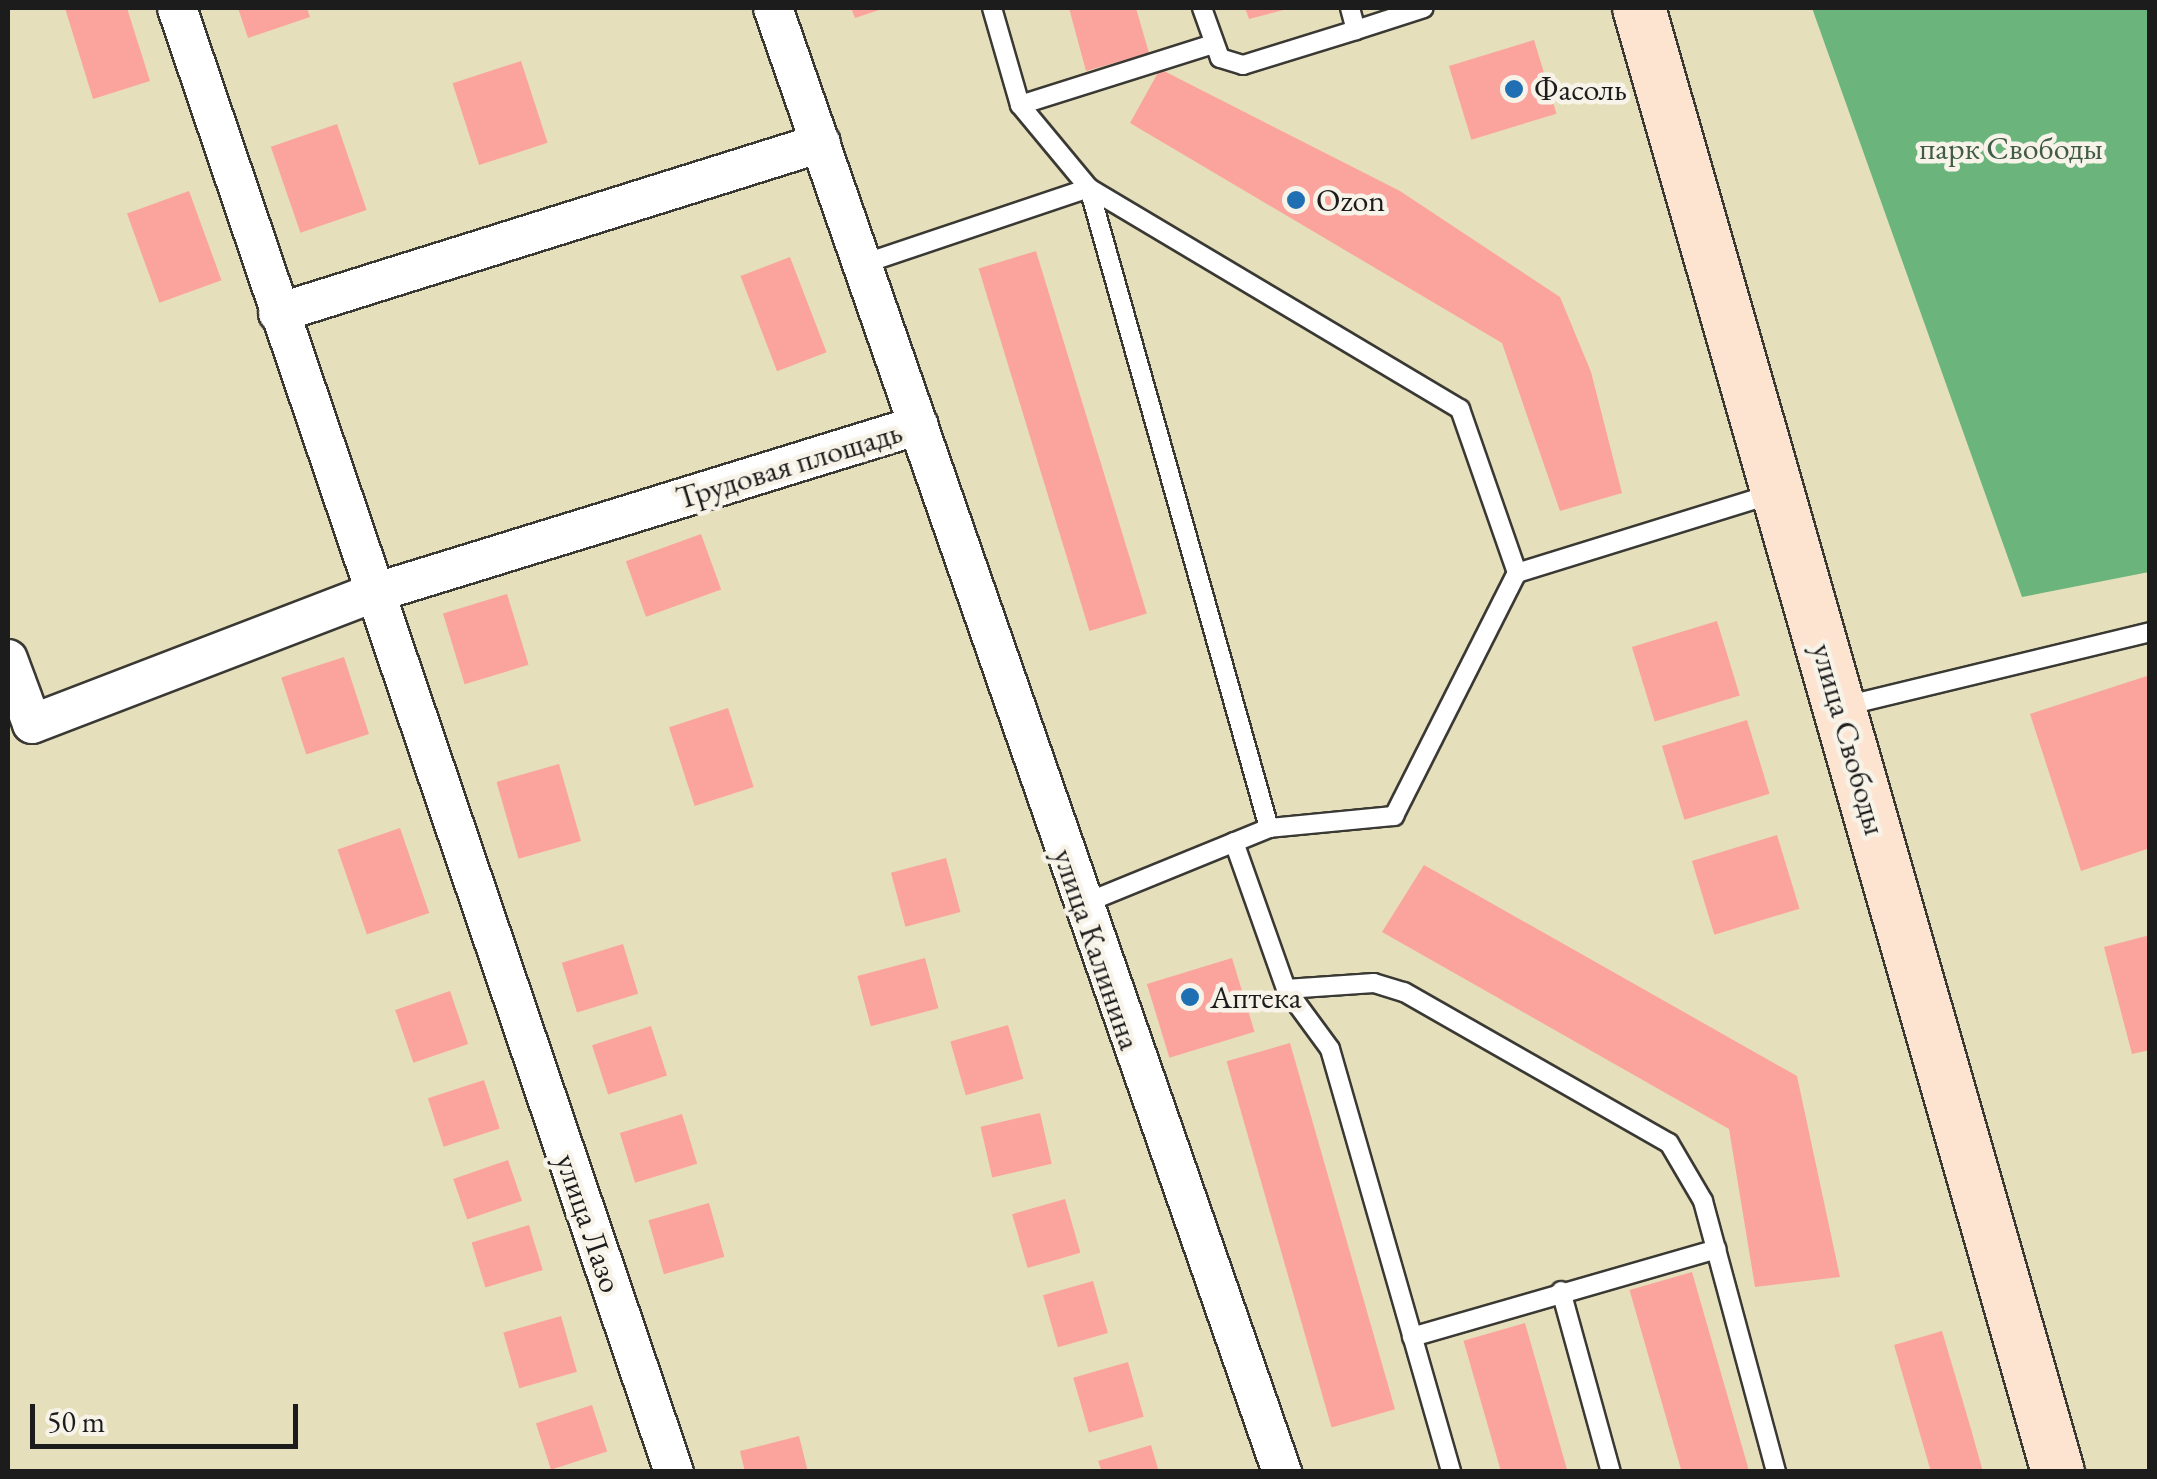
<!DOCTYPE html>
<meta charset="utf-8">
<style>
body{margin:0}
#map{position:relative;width:2157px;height:1479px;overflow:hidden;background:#e6dfbb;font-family:"EB Garamond",serif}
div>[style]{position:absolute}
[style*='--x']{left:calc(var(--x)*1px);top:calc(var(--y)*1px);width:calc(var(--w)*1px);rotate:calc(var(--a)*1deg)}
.forest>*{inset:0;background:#6bb57d}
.building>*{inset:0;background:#fba49e;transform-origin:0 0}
.roads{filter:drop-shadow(2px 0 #3a3934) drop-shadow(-2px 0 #3a3934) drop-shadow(0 2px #3a3934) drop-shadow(0 -2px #3a3934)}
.service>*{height:18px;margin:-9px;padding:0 9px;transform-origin:9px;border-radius:9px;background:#fff}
.minor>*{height:38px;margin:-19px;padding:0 19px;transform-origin:19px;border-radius:19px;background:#fff}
.secondary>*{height:52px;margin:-26px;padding:0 26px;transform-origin:26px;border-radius:26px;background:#fde4d1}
.dots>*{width:28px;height:28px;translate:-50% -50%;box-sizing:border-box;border:5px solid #f7f3e8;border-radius:50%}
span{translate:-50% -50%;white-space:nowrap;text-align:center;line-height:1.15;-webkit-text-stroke:9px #f7f3e8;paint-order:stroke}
.poi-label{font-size:32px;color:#1c1c1c}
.left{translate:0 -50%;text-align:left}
.park-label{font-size:32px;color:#405c46}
.street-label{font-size:32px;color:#1c1c1c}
.frame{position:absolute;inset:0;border:10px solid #1c1c1c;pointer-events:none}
.scale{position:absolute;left:30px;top:1404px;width:268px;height:45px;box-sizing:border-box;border:5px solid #1c1c1c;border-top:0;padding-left:12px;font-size:30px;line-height:35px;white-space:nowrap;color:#1c1c1c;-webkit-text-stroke:8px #f7f3e8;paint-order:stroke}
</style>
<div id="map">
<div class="forest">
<div style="clip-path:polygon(1812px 8px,2149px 8px,2149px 572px,2022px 597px)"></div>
</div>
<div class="building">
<div style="clip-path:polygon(65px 8px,127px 8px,150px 81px,93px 99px)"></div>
<div style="clip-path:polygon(238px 8px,307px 8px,310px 17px,248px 38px)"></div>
<div style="clip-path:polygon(851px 8px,885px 8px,855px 18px)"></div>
<div style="clip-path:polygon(1069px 8px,1136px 8px,1149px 53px,1086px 71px)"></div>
<div style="clip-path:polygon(1245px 8px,1286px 8px,1287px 9px,1249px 19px)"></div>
<div style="left:1534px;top:40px;width:77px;height:89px;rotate:73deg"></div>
<div style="left:521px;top:61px;width:86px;height:72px;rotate:72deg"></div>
<div style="clip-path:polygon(1160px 69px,1400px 191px,1560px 297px,1591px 372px,1622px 493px,1560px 511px,1502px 343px,1130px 123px)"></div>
<div style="left:337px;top:124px;width:91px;height:70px;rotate:71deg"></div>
<div style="left:189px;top:191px;width:95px;height:66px;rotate:70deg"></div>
<div style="left:1036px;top:251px;width:379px;height:60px;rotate:73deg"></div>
<div style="left:790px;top:257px;width:102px;height:53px;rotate:69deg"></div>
<div style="left:701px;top:534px;width:59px;height:80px;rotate:70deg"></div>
<div style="left:507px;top:594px;width:74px;height:67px;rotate:73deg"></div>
<div style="left:1717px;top:621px;width:78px;height:89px;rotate:73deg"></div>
<div style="left:344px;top:657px;width:81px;height:66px;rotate:72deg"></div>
<div style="clip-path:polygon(2150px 675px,2150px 848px,2081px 871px,2030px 714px)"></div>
<div style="left:728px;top:708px;width:83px;height:62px;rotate:72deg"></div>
<div style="left:1747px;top:720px;width:77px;height:89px;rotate:73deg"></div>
<div style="left:559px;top:764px;width:80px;height:65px;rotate:74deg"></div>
<div style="left:400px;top:828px;width:90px;height:66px;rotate:71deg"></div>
<div style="left:1777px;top:835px;width:77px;height:89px;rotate:73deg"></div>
<div style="left:946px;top:858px;width:56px;height:57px;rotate:75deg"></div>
<div style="clip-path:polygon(1424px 865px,1797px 1076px,1840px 1277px,1755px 1287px,1729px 1129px,1382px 932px)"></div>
<div style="clip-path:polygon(2150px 935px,2150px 1050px,2132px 1054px,2104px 947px)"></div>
<div style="left:623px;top:944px;width:52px;height:64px;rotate:73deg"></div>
<div style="left:925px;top:958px;width:52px;height:70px;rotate:75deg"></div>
<div style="left:1232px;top:958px;width:77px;height:89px;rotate:73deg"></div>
<div style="left:450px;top:991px;width:56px;height:58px;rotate:71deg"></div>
<div style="left:1008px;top:1025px;width:56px;height:60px;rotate:74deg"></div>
<div style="left:651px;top:1026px;width:52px;height:62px;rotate:72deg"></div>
<div style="left:1290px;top:1043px;width:381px;height:66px;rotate:74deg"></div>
<div style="left:484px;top:1080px;width:51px;height:59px;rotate:72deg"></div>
<div style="left:1040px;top:1113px;width:52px;height:61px;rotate:77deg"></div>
<div style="left:682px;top:1114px;width:52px;height:65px;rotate:73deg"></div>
<div style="left:508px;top:1160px;width:43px;height:58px;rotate:71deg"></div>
<div style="left:1065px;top:1199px;width:56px;height:55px;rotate:74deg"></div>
<div style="left:709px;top:1203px;width:56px;height:63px;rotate:74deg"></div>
<div style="left:529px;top:1225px;width:47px;height:60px;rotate:73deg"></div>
<div style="left:1692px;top:1272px;width:208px;height:65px;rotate:74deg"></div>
<div style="left:1093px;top:1281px;width:54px;height:52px;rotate:74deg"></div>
<div style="left:561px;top:1316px;width:58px;height:60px;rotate:74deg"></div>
<div style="left:1525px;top:1323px;width:155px;height:64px;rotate:74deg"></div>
<div style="clip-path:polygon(1942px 1331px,1971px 1429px,1983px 1472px,1931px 1472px,1894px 1345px)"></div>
<div style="left:1128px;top:1362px;width:57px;height:57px;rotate:74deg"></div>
<div style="left:592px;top:1405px;width:49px;height:59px;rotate:72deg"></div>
<div style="clip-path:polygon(799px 1436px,808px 1472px,745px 1472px,740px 1451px)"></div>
<div style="clip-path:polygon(1151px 1445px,1159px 1472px,1102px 1472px,1098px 1461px)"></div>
</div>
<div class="roads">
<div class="service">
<div style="--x:992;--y:8;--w:101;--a:73.9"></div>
<div style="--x:1020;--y:105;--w:203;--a:-17.5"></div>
<div style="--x:1202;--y:8;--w:53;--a:70.2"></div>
<div style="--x:1220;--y:58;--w:24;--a:17"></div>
<div style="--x:1243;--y:65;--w:118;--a:-17.2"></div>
<div style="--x:1350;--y:8;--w:23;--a:75"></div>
<div style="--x:1356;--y:30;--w:71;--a:-17.9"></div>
<div style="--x:1020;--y:105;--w:108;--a:50.3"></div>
<div style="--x:1089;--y:188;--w:665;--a:74.29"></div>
<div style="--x:863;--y:264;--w:238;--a:-18.6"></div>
<div style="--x:1089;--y:188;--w:432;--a:30.8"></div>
<div style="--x:1460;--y:409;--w:174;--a:70.8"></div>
<div style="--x:1517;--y:573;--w:271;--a:-17.2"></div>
<div style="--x:1845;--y:706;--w:314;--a:-13.6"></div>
<div style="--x:1234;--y:842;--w:156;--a:70.5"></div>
<div style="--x:1286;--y:989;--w:74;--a:53.7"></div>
<div style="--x:1330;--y:1049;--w:440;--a:74"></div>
<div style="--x:1083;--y:904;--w:201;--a:-22.2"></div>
<div style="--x:1269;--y:828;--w:126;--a:-5.5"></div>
<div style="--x:1394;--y:816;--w:272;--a:-63.2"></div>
<div style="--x:1286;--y:989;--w:88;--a:-3.9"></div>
<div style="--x:1374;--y:983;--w:31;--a:17"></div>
<div style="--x:1404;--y:992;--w:305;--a:29.7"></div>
<div style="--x:1669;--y:1143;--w:67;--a:59.6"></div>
<div style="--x:1703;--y:1201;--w:281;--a:74.9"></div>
<div style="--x:1561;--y:1291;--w:188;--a:74.6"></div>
<div style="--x:1412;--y:1337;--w:317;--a:-16.1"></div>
</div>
<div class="minor">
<div style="--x:177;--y:8;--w:1546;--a:71.25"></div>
<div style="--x:773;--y:8;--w:1550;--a:70.83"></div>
<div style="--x:278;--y:313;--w:569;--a:-17.38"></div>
<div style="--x:8;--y:659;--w:69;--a:69.7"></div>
<div style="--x:32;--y:724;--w:366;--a:-21"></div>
<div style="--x:374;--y:593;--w:570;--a:-17.13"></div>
</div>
<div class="secondary">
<div style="--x:1639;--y:8;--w:1523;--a:74.03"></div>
</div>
</div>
<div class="dots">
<div style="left:1514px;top:89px;background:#1f6fb2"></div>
<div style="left:1296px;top:200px;background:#1f6fb2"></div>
<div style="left:1190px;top:997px;background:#1f6fb2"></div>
</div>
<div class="poi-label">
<span class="left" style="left:1534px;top:89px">Фасоль</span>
<span class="left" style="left:1316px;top:200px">Ozon</span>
<span class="left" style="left:1210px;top:997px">Аптека</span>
</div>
<div class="park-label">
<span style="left:2011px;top:148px">парк Свободы</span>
</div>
<div class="street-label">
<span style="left:789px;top:465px;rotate:-17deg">Трудовая площадь</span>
<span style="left:1849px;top:739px;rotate:74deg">улица Свободы</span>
<span style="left:1097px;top:949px;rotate:71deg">улица Калинина</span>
<span style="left:589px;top:1223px;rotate:71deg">улица Лазо</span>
</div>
<div class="frame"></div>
<div class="scale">50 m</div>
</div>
